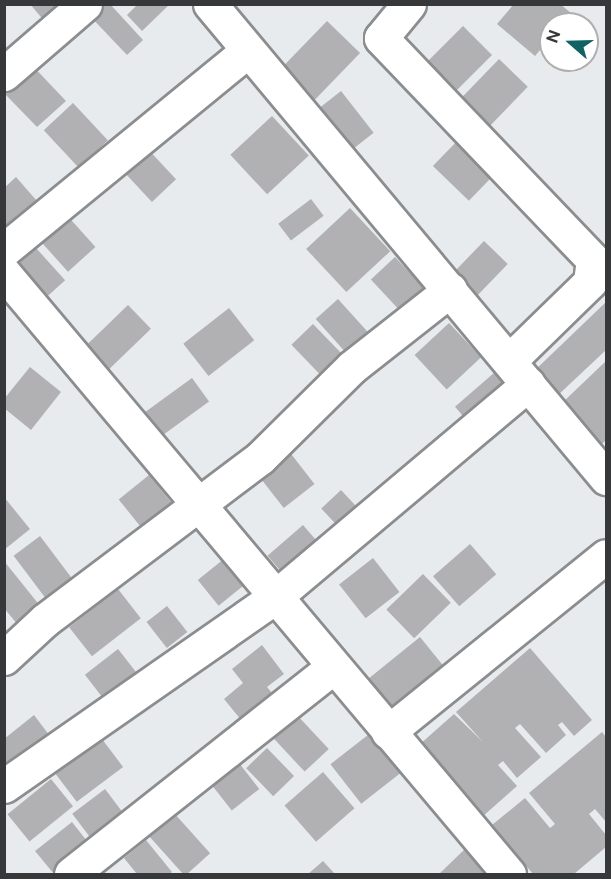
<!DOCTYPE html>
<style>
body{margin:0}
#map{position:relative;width:611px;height:879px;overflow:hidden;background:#e8ebed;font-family:"Public Sans",sans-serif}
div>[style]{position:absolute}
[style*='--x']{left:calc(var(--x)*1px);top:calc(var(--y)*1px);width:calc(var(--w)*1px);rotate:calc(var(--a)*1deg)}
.building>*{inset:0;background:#b1b0b3;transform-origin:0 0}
.roads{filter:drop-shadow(2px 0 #8b8d8f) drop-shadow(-2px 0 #8b8d8f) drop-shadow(0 2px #8b8d8f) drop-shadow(0 -2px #8b8d8f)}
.minor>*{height:33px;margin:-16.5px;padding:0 16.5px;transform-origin:16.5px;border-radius:16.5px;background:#fff}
span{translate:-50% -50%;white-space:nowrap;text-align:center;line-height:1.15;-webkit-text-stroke:5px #fff;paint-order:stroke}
.frame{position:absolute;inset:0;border:6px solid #373839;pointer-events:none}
.north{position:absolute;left:539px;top:12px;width:60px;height:60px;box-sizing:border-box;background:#fff;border:2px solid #afafb0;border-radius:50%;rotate:290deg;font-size:16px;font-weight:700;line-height:24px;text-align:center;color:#373839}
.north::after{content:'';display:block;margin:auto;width:21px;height:27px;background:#116263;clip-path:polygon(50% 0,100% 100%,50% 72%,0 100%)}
</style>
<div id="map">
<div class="building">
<div style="clip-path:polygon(30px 4px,66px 4px,46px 23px)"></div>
<div style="clip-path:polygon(96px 4px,110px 4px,143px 40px,127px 55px,87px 13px)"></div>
<div style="clip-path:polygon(138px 4px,170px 4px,142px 31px,127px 15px)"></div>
<div style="clip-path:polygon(514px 4px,560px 4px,571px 13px,562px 24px,551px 24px,551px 37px,535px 56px,497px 24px)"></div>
<div style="left:327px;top:21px;width:46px;height:70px;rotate:44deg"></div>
<div style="left:463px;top:26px;width:41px;height:53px;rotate:45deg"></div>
<div style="left:499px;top:59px;width:40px;height:56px;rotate:44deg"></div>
<div style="clip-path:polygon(28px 61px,66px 101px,37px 127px,4px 93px,4px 83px)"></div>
<div style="left:341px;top:91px;width:53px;height:40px;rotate:52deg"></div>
<div style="left:73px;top:103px;width:51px;height:40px;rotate:47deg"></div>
<div style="left:272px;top:116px;width:54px;height:57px;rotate:47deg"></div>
<div style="left:460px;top:138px;width:50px;height:39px;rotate:44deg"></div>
<div style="left:144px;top:145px;width:47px;height:33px;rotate:47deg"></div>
<div style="clip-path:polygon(16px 177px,37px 201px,4px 232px,4px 188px)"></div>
<div style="left:311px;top:199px;width:21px;height:41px;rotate:53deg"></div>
<div style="left:350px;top:208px;width:59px;height:60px;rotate:47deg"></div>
<div style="left:64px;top:212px;width:47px;height:37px;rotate:48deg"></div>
<div style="left:27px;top:238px;width:57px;height:35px;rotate:48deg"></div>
<div style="left:484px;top:241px;width:33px;height:50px;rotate:44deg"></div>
<div style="left:395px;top:257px;width:53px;height:33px;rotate:47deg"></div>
<div style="left:338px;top:299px;width:58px;height:30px;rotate:48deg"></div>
<div style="clip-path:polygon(606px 302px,606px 350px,556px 397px,532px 373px)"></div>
<div style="left:128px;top:305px;width:33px;height:69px;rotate:46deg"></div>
<div style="left:229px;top:308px;width:41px;height:58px;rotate:52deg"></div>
<div style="left:449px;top:323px;width:47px;height:47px;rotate:47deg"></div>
<div style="left:313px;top:324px;width:55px;height:30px;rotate:46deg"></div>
<div style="clip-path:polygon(606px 361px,606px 440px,601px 445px,562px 403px)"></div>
<div style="clip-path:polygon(30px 367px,61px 392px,31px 430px,4px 408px,4px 399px)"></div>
<div style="left:495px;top:372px;width:28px;height:53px;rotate:49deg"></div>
<div style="left:192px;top:378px;width:29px;height:65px;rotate:54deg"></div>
<div style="left:288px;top:450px;width:43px;height:39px;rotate:52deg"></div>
<div style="left:149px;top:475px;width:40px;height:39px;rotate:51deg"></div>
<div style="left:341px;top:490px;width:34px;height:27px;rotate:47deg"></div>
<div style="clip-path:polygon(4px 497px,30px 529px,4px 550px)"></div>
<div style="left:303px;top:525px;width:29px;height:47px;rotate:49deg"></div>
<div style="left:40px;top:536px;width:68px;height:33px;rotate:53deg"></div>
<div style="left:470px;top:544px;width:40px;height:49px;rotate:49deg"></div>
<div style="left:225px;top:558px;width:33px;height:35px;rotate:51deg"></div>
<div style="left:373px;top:558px;width:43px;height:43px;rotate:52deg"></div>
<div style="clip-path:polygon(4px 561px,41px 607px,18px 625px,4px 608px)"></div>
<div style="left:423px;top:574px;width:40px;height:51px;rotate:46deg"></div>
<div style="left:118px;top:589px;width:37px;height:62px;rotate:52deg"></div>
<div style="left:167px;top:606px;width:33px;height:26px;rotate:52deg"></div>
<div style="left:420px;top:637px;width:46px;height:72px;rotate:51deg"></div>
<div style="clip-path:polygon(262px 645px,284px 674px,267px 687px,278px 700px,246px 726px,224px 699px,243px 683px,232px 669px)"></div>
<div style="clip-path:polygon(530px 648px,592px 720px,574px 736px,562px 722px,558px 725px,566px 735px,546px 753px,520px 724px,515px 728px,541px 757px,517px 778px,503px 761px,498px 765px,517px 786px,482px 817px,419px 745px,454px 714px,483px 742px,456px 712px)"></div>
<div style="left:118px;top:649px;width:34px;height:42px;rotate:52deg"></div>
<div style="left:296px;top:714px;width:48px;height:33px;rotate:47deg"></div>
<div style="clip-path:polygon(34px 715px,56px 744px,4px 785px,4px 739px)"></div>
<div style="left:373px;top:731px;width:50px;height:54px;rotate:52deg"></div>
<div style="clip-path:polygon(602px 732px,606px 737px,606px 822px,595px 809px,589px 814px,606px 835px,606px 847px,574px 874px,533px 874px,492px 825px,525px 798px,550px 828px,555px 824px,529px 793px)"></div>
<div style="left:102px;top:739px;width:35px;height:58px;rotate:53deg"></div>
<div style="left:267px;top:748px;width:39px;height:29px;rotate:46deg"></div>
<div style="left:239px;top:763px;width:33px;height:35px;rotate:52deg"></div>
<div style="left:323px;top:772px;width:48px;height:51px;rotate:49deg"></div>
<div style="left:51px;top:779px;width:35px;height:56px;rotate:51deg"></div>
<div style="left:105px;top:789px;width:38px;height:41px;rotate:53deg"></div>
<div style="left:174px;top:813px;width:54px;height:34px;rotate:48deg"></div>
<div style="clip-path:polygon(72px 822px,94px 850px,64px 874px,54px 874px,35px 851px)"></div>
<div style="clip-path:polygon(146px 840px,172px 872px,169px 874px,137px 874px,124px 858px)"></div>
<div style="clip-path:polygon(465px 849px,490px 874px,439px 874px)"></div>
<div style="clip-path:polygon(323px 861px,335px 874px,308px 874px)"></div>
</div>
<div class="roads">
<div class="minor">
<div style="--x:210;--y:4;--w:618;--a:50.12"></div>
<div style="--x:409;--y:4;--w:44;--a:129.5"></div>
<div style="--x:381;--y:38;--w:307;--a:46.3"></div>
<div style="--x:593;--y:260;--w:22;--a:98"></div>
<div style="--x:590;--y:282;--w:113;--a:135.7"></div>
<div style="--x:4;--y:74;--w:107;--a:-40.8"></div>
<div style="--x:4;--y:250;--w:315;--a:-39.3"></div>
<div style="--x:4;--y:273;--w:785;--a:49.96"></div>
<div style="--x:4;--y:658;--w:56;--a:-42.8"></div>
<div style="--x:45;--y:620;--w:269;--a:-37"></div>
<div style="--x:260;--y:458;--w:129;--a:-44.7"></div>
<div style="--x:352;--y:367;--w:125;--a:-38.2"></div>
<div style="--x:388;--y:732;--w:280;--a:-38.9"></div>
<div style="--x:4;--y:786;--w:330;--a:-34.9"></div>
<div style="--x:275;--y:597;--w:331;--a:-40.1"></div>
<div style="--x:71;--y:874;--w:334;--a:-38.3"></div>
</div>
</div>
<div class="frame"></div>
<div class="north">N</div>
</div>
